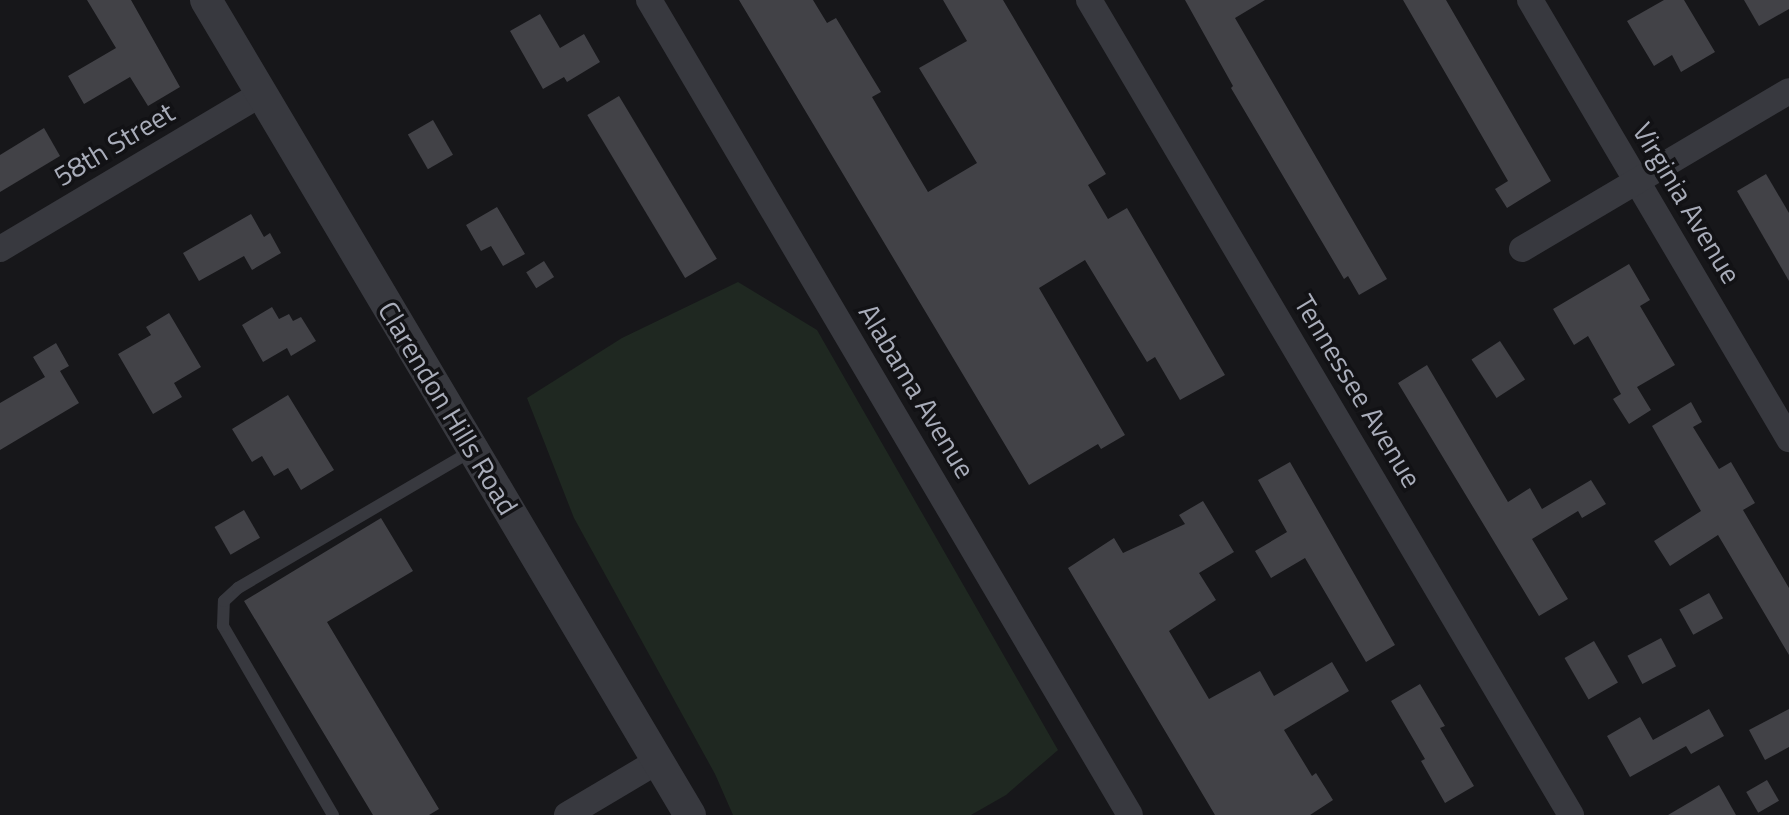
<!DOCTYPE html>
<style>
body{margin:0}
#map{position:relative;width:1789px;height:815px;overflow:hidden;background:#17171a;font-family:"Titillium Web",sans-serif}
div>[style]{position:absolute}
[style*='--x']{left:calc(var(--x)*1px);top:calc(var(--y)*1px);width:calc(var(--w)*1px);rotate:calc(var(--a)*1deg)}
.green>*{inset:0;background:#1f2821}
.building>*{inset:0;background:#424247;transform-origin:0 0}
.service>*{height:12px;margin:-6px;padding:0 6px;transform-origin:6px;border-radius:6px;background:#38393f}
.minor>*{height:26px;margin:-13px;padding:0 13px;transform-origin:13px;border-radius:13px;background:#38393f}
.tertiary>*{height:32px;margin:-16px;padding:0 16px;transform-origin:16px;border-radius:16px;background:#38393f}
span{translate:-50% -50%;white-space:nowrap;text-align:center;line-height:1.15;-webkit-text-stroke:7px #121215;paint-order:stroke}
.street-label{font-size:28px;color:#a9adba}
</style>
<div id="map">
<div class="green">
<div style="clip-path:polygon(738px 282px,817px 330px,1058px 750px,1006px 795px,971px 815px,733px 815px,715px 774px,574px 518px,527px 398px,622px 338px)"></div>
</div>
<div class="building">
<div style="clip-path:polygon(87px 0,131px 0,180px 87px,148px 106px,130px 77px,84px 104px,68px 76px,116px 48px)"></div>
<div style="clip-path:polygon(739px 0,813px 0,827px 23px,836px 18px,881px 92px,872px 97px,928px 192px,977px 163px,919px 68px,967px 41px,943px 0,1003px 0,1106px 174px,1088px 185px,1108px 219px,1127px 208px,1225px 375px,1180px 400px,1155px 357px,1147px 362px,1085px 260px,1039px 288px,1125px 435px,1101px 449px,1098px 444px,1029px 485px)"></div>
<div style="clip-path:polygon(1185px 0,1265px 0,1235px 18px,1387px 279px,1359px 295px,1348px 276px,1344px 279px,1231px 88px,1233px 86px)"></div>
<div style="clip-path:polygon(1403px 0,1446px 0,1551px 181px,1507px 208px,1495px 189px,1508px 181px)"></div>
<div style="clip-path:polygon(1664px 0,1684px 0,1715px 52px,1681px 72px,1672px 55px,1654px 66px,1627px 21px)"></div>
<div style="clip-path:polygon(1744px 0,1789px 0,1789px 9px,1759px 26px)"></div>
<div style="clip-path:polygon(540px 14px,560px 48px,584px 34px,600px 62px,567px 82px,564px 77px,543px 89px,510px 31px)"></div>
<div style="left:619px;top:96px;width:190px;height:37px;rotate:59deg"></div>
<div style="left:433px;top:120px;width:40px;height:29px;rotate:60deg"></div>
<div style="clip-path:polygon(44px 128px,60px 156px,0 192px,0 155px)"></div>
<div style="clip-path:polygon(1766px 174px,1789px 213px,1789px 281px,1737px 191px)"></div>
<div style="clip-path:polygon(497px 207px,525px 254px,503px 266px,491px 246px,481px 251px,466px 225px)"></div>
<div style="clip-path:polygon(251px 214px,264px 237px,270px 233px,281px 253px,252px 270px,244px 256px,199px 281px,183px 253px)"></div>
<div style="left:544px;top:261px;width:19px;height:21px;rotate:58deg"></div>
<div style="clip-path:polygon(1629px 264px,1650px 300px,1640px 306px,1675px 365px,1637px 387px,1651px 410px,1629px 424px,1613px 399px,1621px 394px,1588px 336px,1574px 345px,1553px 309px)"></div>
<div style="clip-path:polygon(272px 307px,279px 319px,289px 314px,293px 321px,301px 317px,316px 341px,291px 356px,287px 348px,263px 362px,242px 325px)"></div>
<div style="clip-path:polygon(169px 313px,201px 367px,174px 383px,182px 397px,153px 414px,118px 354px,151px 335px,146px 327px)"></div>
<div style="left:1500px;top:341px;width:46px;height:34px;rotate:57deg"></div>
<div style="clip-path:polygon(56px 343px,69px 366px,60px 371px,79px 403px,0 450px,0 403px,45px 377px,33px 357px)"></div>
<div style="clip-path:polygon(1427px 365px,1508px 502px,1530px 488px,1542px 509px,1591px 480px,1606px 504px,1582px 518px,1578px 511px,1532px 539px,1568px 599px,1539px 616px,1398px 383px)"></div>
<div style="clip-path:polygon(288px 395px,334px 470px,301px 490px,288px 468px,274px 476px,262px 456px,252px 462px,232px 429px)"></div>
<div style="clip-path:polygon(1691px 402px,1702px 422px,1693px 427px,1719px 469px,1731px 462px,1755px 503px,1743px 510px,1789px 588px,1789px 655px,1718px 535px,1670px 566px,1654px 541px,1701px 511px,1652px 426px)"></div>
<div style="clip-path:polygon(1290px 462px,1395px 645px,1366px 662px,1305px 558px,1271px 578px,1255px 551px,1287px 532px,1258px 480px)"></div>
<div style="clip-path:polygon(1203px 501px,1234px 552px,1199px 573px,1216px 600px,1169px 631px,1209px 699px,1260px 671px,1274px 696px,1332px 662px,1349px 691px,1284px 730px,1312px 776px,1316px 773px,1333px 800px,1310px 815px,1215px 815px,1068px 568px,1114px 538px,1123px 553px,1185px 524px,1179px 515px)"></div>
<div style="left:244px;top:510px;width:32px;height:34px;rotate:60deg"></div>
<div style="clip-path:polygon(381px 518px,413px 571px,327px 622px,439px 809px,429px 815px,373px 815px,244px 601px)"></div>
<div style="left:1709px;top:593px;width:29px;height:34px;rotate:61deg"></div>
<div style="left:1661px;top:638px;width:32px;height:38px;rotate:62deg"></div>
<div style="left:1594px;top:641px;width:48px;height:34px;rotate:60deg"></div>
<div style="clip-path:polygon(1420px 684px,1445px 726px,1440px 728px,1474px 786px,1445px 803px,1421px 761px,1425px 759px,1391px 701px)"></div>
<div style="clip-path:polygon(1709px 709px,1724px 736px,1691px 754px,1686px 746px,1630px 777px,1607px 736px,1640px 717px,1653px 740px)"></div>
<div style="clip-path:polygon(1789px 709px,1789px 747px,1765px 760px,1749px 730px)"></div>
<div style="left:1767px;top:780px;width:24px;height:24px;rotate:60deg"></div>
<div style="clip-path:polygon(1719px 785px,1736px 815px,1668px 815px)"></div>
</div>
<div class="service">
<div style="--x:333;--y:815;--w:219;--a:-120.2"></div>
<div style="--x:223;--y:626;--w:25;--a:-88"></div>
<div style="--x:224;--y:601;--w:19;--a:-43"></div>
<div style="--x:238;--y:588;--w:273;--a:-30.4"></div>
</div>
<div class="minor">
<div style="--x:649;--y:0;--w:946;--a:59.45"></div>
<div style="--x:1089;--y:0;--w:947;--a:59.4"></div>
<div style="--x:1530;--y:0;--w:510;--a:59.46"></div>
<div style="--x:0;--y:249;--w:304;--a:-30.7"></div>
<div style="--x:1522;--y:249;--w:310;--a:-30.6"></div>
<div style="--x:567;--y:815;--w:106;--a:-30.7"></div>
</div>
<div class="tertiary">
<div style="--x:206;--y:0;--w:948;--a:59.3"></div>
</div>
<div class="street-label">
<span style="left:114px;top:144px;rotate:-31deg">58th Street</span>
<span style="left:1687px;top:203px;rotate:59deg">Virginia Avenue</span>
<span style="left:917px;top:391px;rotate:59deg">Alabama Avenue</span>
<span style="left:1358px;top:391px;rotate:59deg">Tennessee Avenue</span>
<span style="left:448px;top:408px;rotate:59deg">Clarendon Hills Road</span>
</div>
</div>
